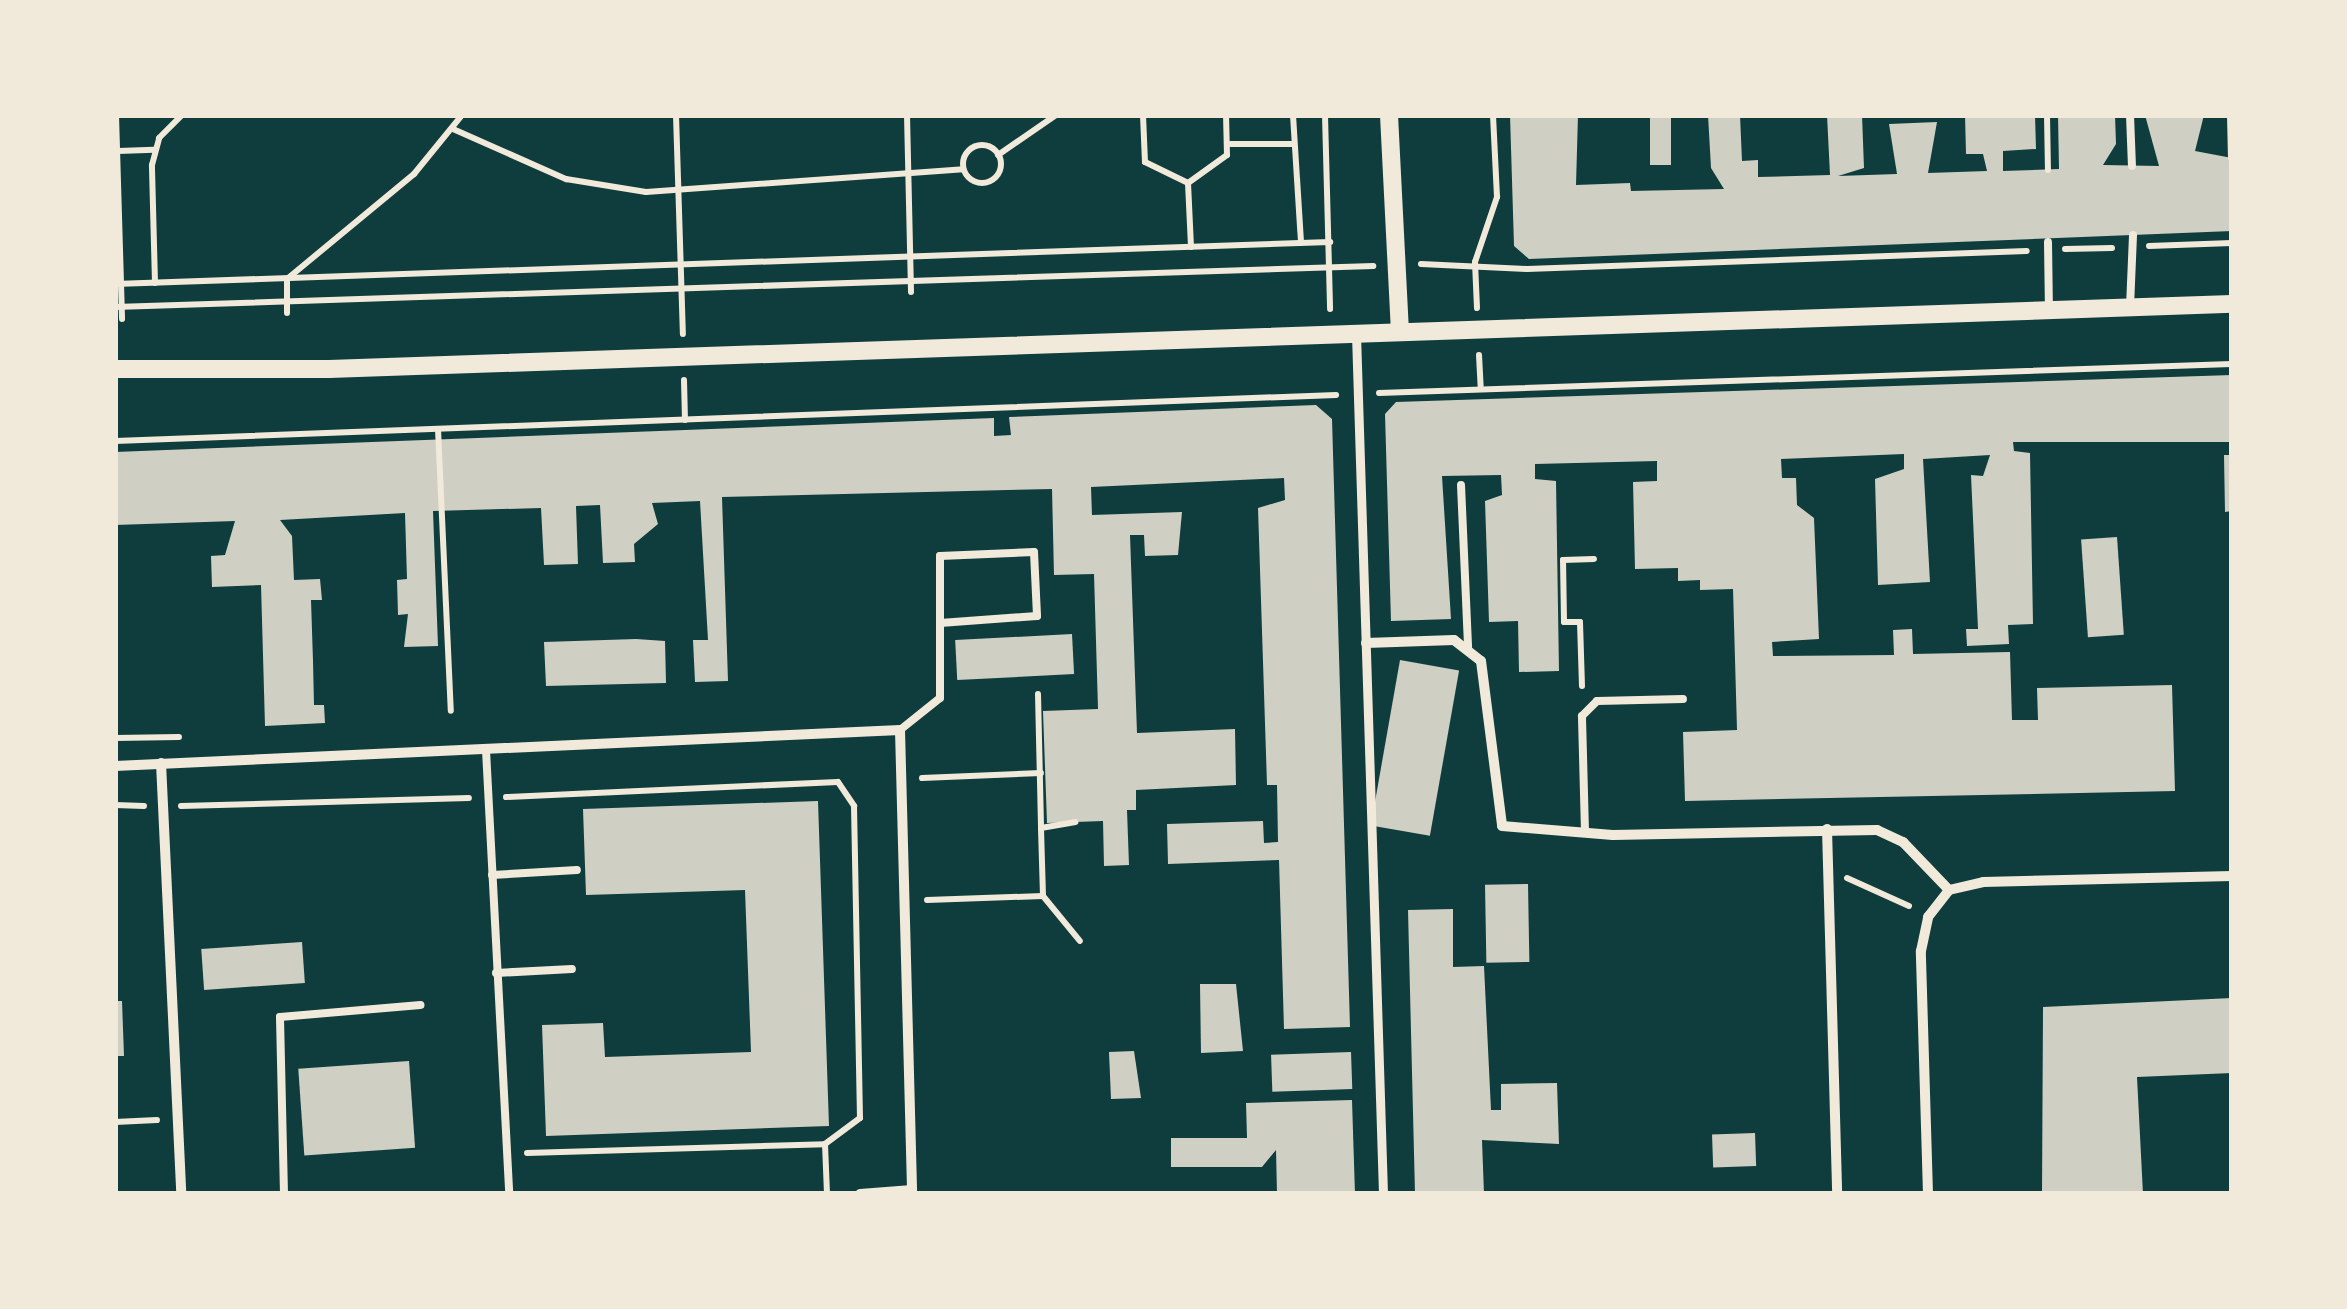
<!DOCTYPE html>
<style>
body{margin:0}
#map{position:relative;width:2347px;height:1309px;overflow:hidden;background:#0f3d3e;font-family:"Noto Sans",sans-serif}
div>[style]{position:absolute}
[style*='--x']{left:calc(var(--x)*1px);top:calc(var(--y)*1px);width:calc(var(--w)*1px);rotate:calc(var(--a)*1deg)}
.building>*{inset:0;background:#cfcfc3;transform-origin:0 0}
.path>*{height:6px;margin:-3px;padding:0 3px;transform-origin:3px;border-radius:3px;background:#f1e9da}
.path>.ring{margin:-3px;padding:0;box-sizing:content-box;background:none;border:6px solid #f1e9da;border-radius:50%}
.service>*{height:8px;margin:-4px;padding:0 4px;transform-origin:4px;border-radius:4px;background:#f1e9da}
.pedestrian>*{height:9px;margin:-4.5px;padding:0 4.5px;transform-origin:4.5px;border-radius:4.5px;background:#f1e9da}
.minor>*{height:10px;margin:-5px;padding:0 5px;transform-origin:5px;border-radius:5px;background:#f1e9da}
.tertiary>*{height:18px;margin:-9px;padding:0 9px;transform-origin:9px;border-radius:9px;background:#f1e9da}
span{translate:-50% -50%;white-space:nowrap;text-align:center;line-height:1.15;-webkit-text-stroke:8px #f1e9da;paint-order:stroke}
.frame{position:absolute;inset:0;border:118px solid #f1e9da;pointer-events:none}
</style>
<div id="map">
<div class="building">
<div style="clip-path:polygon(1510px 115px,1578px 115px,1576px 185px,1630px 183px,1631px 191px,1724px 189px,1711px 168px,1708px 115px,1740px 115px,1742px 161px,1758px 160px,1758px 177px,1830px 175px,1827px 115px,1862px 115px,1864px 168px,1838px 176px,1897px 174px,1889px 124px,1937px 122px,1928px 173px,1987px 171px,1983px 154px,1966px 154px,1965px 115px,2035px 115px,2036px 149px,2003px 151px,2003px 171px,2059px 169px,2058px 115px,2115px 115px,2116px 144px,2103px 165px,2159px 166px,2145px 115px,2204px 115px,2195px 151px,2232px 158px,2232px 231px,1529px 259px,1514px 246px)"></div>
<div style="left:1650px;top:115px;width:21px;height:50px"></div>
<div style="clip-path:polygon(2232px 375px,2232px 442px,2013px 442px,2014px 451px,2030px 453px,2033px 624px,2008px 625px,2009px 644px,1967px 646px,1966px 629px,1978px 629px,1971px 475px,1983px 476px,1990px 455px,1923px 459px,1930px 582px,1878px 585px,1875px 479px,1904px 469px,1904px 454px,1781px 459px,1782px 478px,1796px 478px,1797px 505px,1814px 518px,1819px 639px,1772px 642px,1773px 656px,1894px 655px,1893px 630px,1912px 629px,1913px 654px,2010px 652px,2012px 720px,2038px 720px,2037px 688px,2172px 685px,2175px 791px,1685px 801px,1683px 732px,1737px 730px,1733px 589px,1700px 590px,1700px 580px,1678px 581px,1678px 568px,1635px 569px,1633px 482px,1657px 481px,1657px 461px,1535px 464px,1535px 479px,1556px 481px,1559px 671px,1519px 672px,1518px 621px,1489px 622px,1485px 501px,1502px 495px,1501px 475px,1442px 476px,1451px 619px,1391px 621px,1385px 414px,1396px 402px)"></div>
<div style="clip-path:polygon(1316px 405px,1332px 419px,1350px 1027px,1284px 1029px,1279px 860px,1168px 864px,1167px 824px,1263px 821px,1264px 843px,1278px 842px,1277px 785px,1267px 785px,1258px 508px,1285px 500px,1284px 478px,1091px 487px,1092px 515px,1182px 512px,1178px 555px,1145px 556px,1144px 535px,1130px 535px,1137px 733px,1235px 729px,1236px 785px,1136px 790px,1136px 810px,1127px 810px,1129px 865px,1104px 866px,1103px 821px,1047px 823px,1043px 711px,1098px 709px,1094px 574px,1054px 575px,1052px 489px,722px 497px,728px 681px,695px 682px,693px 640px,708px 640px,700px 501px,652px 503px,658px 524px,634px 544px,635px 562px,603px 563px,600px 505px,576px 506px,578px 564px,544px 565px,541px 508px,433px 511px,438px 646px,404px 647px,408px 614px,398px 615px,397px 580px,407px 579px,405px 513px,280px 520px,292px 536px,294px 580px,320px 579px,322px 600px,311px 600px,313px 661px,314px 705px,324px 705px,325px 723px,265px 726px,261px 585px,212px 587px,211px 556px,225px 555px,235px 521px,115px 525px,115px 452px,994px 418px,994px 436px,1011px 435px,1009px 417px)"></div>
<div style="clip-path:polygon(2224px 455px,2232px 455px,2232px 511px,2225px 512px)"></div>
<div style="left:2117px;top:537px;width:98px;height:36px;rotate:86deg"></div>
<div style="left:1072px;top:634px;width:40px;height:117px;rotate:87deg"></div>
<div style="clip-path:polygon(636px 639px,665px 641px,666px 683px,546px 686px,544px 642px)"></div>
<div style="left:1400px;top:660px;width:60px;height:168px;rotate:10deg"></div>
<div style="clip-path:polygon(818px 801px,829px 1126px,546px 1136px,542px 1025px,603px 1023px,605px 1057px,751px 1052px,745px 890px,586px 895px,583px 809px)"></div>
<div style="left:1528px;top:884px;width:78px;height:43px;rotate:89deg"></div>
<div style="clip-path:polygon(1453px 909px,1453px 967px,1484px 966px,1491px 1110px,1501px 1110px,1501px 1084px,1557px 1083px,1559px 1144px,1482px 1140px,1484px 1194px,1415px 1194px,1408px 910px)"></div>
<div style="left:302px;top:942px;width:41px;height:101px;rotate:86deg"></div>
<div style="clip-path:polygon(1200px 984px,1236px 984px,1243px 1051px,1201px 1053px)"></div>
<div style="clip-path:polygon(2232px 998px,2232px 1073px,2137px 1077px,2143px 1194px,2042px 1194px,2043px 1007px)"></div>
<div style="clip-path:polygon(115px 1001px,122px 1001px,124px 1056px,115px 1056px)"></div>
<div style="clip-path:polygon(1134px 1051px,1141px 1098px,1111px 1099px,1109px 1052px)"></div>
<div style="left:1351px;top:1052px;width:37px;height:80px;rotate:88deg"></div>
<div style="left:409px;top:1061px;width:87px;height:111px;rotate:86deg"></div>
<div style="clip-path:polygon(1352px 1100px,1355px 1194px,1277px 1194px,1276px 1150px,1262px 1167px,1171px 1167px,1171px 1138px,1247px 1138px,1246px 1103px)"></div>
<div style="left:1755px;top:1133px;width:33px;height:43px;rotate:88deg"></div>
</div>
<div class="path">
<div style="--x:116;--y:115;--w:204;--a:88.3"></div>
<div style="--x:676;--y:115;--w:219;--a:88.2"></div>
<div style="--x:907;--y:115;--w:177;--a:88.7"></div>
<div style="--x:1143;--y:115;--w:47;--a:87.6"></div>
<div style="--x:1145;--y:162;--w:48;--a:26"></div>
<div style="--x:1188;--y:183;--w:48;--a:-35.7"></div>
<div style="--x:1227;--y:155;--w:40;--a:-91.4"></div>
<div style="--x:1293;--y:115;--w:128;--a:86.4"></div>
<div style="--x:1325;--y:115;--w:194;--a:88.5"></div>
<div style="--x:2047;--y:115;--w:55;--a:89"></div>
<div style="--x:453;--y:129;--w:124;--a:23.9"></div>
<div style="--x:566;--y:179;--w:81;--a:9.2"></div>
<div style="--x:646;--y:192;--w:318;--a:-4.1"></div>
<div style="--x:1230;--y:144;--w:64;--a:0"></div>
<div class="ring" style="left:963px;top:145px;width:32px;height:32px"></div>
<div style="--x:118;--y:151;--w:36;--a:-2"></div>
<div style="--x:998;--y:155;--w:70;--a:-34.6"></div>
<div style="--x:1188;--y:183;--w:64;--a:87.3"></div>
<div style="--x:2149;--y:246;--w:83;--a:-2.1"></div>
<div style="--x:2065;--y:249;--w:47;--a:-1.2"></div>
<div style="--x:1421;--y:264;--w:106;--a:2.7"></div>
<div style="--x:1527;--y:269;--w:500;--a:-2.06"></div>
<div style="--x:155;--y:283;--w:118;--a:-91.5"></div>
<div style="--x:152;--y:165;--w:28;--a:-75"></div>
<div style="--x:159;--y:138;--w:33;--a:-45"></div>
<div style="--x:115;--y:284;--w:1216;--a:-1.98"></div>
<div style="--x:115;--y:307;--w:1259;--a:-1.87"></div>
<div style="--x:1477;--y:308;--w:46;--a:-92.5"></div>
<div style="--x:1475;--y:262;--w:69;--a:-71.3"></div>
<div style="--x:1497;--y:197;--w:82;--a:-92.8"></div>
<div style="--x:287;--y:313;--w:34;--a:-90"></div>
<div style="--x:287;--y:279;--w:165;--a:-39.6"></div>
<div style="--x:414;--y:174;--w:76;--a:-50.9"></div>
<div style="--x:1479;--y:355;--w:34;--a:87"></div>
<div style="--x:684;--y:380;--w:40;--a:88.6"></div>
<div style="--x:1379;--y:393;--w:853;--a:-1.95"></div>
<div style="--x:438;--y:429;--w:282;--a:87.4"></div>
<div style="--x:115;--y:441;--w:1222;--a:-2.16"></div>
<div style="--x:1582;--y:686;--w:64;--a:-91.8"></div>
<div style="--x:1580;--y:622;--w:16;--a:180"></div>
<div style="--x:1564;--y:622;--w:62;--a:-90.9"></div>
<div style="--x:1563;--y:560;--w:31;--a:-2"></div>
<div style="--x:1038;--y:694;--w:134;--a:88.7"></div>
<div style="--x:1041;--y:828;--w:35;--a:-10"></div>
<div style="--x:115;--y:738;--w:64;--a:-0.9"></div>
<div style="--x:922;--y:778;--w:119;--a:-2.4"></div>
<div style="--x:506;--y:797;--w:332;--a:-2.6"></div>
<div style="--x:838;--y:782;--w:29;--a:56"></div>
<div style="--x:854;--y:806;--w:312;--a:88.9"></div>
<div style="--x:860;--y:1118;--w:44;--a:143.4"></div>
<div style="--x:115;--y:805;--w:29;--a:2"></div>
<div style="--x:181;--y:806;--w:288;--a:-1.6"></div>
<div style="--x:1847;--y:878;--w:68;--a:24.3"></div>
<div style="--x:1043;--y:896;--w:58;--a:50.6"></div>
<div style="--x:927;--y:900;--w:116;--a:-2"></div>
<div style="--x:1043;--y:896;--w:68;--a:-91.7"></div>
<div style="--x:115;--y:1122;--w:42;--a:-2.7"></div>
<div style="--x:527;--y:1153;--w:298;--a:-1.7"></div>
<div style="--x:825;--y:1144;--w:50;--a:87.7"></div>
</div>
<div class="service">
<div style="--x:2130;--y:115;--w:51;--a:87.8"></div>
<div style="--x:2231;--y:115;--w:43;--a:88.7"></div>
<div style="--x:2048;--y:242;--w:68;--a:89.2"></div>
<div style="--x:2130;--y:307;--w:72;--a:-87.6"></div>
<div style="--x:1461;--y:485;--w:162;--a:87.5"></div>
<div style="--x:900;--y:730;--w:51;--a:-38.7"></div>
<div style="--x:940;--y:698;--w:142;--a:-90"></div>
<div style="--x:940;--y:556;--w:94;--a:-2.4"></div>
<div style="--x:1034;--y:552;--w:64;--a:87.3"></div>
<div style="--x:1037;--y:616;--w:97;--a:175.9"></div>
<div style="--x:486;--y:750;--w:445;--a:87"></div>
<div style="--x:1585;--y:832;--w:116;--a:-91.5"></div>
<div style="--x:1582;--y:716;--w:21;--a:-45"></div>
<div style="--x:1597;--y:701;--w:86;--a:-1.3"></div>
<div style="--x:492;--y:875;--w:85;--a:-3.4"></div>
<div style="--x:496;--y:973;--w:76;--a:-3"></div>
<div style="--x:284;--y:1194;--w:177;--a:-91.3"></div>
<div style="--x:280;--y:1017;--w:141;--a:-4.9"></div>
</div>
<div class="pedestrian">
<div style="--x:1356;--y:334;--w:860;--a:88.2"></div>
</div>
<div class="minor">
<div style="--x:1366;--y:643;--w:88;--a:-2"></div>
<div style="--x:1454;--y:640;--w:34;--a:38"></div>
<div style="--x:1481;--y:661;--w:166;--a:82.7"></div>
<div style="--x:1502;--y:826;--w:111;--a:4.6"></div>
<div style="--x:1613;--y:835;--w:264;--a:-1.1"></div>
<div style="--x:1877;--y:830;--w:29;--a:25"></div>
<div style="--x:1903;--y:842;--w:66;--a:46.2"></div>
<div style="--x:161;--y:763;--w:431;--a:87.3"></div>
<div style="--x:115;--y:766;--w:786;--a:-2.63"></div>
<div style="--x:900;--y:730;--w:460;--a:88.5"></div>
<div style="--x:912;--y:1190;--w:52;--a:175.6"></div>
<div style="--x:1827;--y:829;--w:365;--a:88.4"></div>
<div style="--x:1928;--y:1194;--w:243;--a:-91.7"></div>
<div style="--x:1921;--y:951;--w:35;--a:-78"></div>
<div style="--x:1928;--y:917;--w:34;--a:-52"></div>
<div style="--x:1949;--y:890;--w:35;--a:-13"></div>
<div style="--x:1983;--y:882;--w:249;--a:-1.4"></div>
</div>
<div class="tertiary">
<div style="--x:1389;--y:115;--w:217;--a:87.1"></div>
<div style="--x:115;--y:369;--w:214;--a:0"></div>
<div style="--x:329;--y:369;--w:1904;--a:-1.96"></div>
</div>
<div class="frame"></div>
</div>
